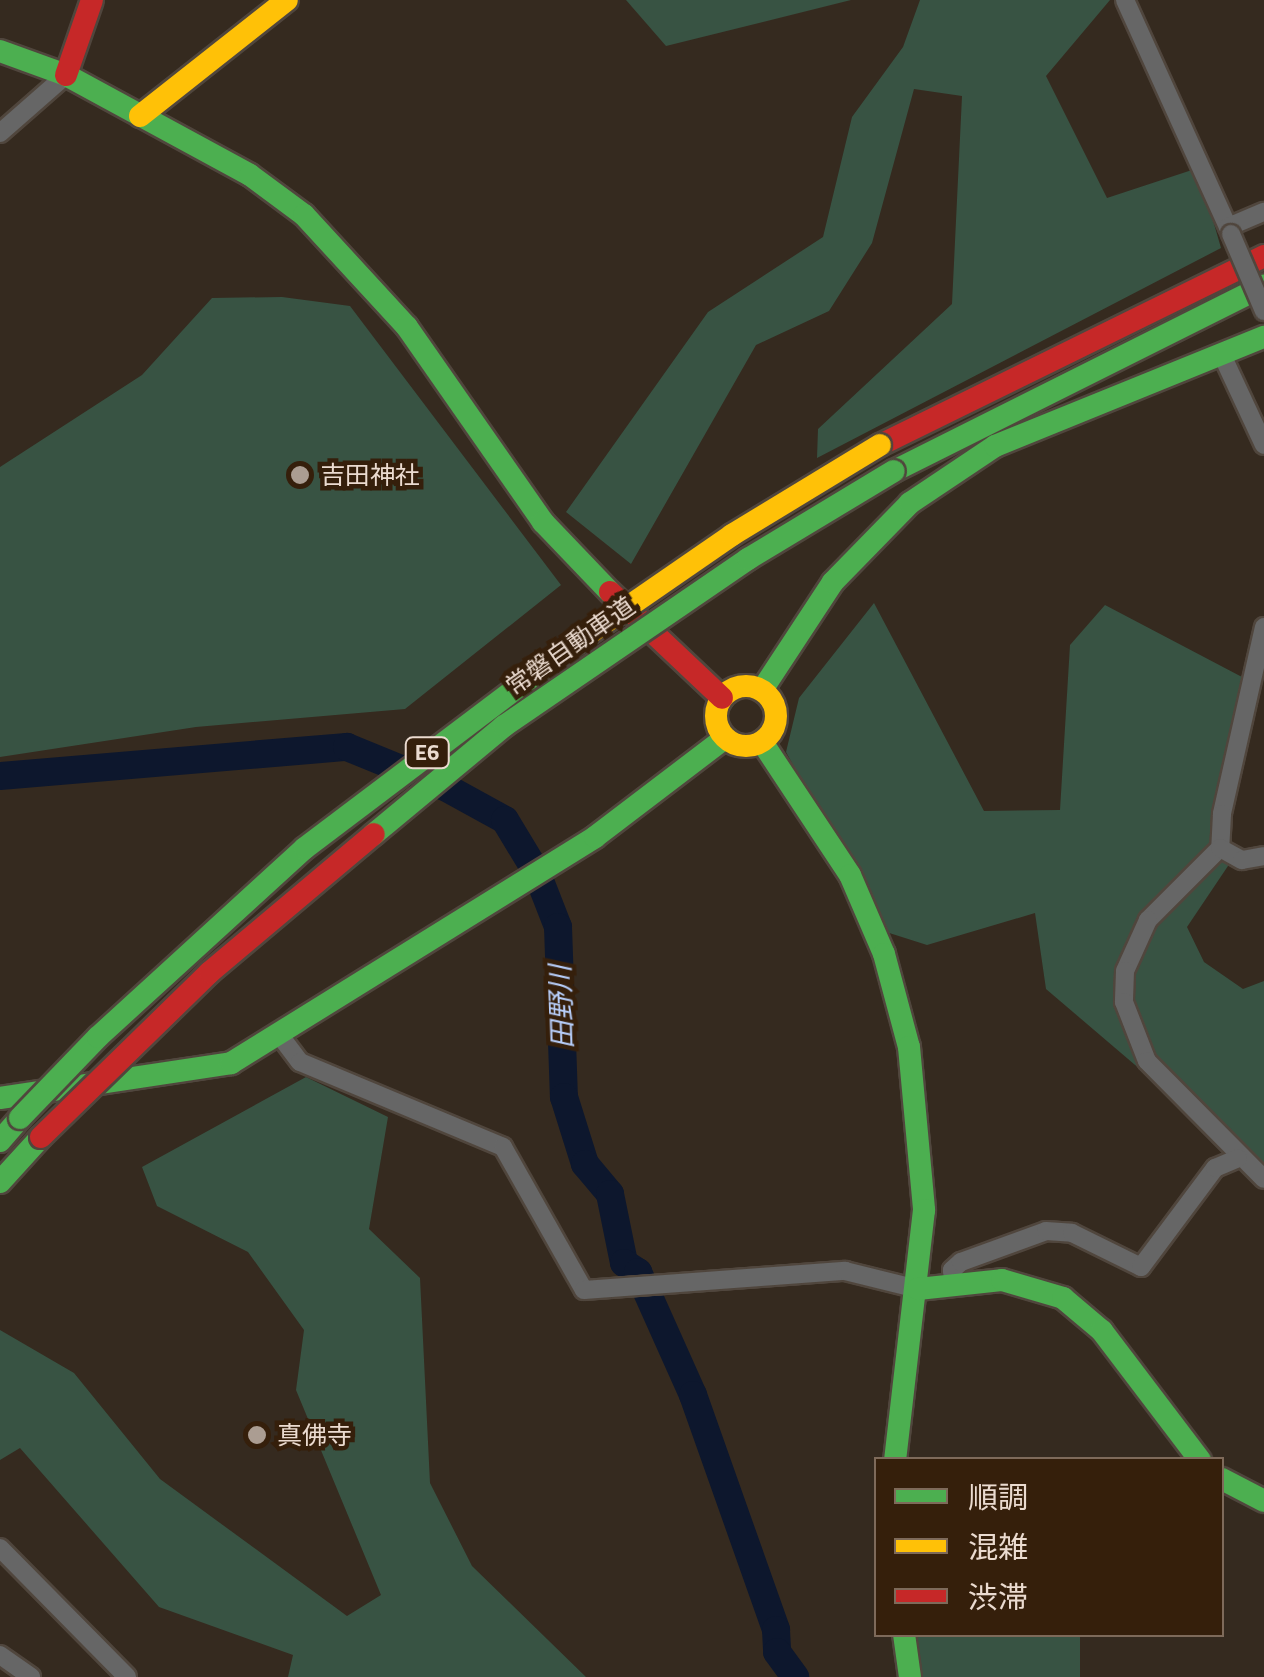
<!DOCTYPE html>
<meta charset="utf-8">
<style>
body{margin:0}
#map{position:relative;width:1264px;height:1677px;overflow:hidden;background:#352a1f;font-family:"Titillium Web","Noto Sans JP",sans-serif}
div>[style]{position:absolute}
[style*='--x']{left:calc(var(--x)*1px);top:calc(var(--y)*1px);width:calc(var(--w)*1px);rotate:calc(var(--a)*1deg)}
.green>*{inset:0;background:#385343;transform-origin:0 0}
.river>*{height:28px;margin:-14px;padding:0 14px;transform-origin:14px;border-radius:14px;background:#0d172d}
.roads{filter:drop-shadow(2px 0 #50463d) drop-shadow(-2px 0 #50463d) drop-shadow(0 2px #50463d) drop-shadow(0 -2px #50463d)}
.street>*{height:18px;margin:-9px;padding:0 9px;transform-origin:9px;border-radius:9px;background:#666}
.fast>*{height:22px;margin:-11px;padding:0 11px;transform-origin:11px;border-radius:11px;background:#4caf50}
.slow>*{height:22px;margin:-11px;padding:0 11px;transform-origin:11px;border-radius:11px;background:#ffc107}
.slow>.ring{margin:-11px;padding:0;box-sizing:content-box;background:none;border:22px solid #ffc107;border-radius:50%}
.jam>*{height:22px;margin:-11px;padding:0 11px;transform-origin:11px;border-radius:11px;background:#c62828}
.bridges{filter:drop-shadow(2px 0 #50463d) drop-shadow(-2px 0 #50463d) drop-shadow(0 2px #50463d) drop-shadow(0 -2px #50463d)}
.street-bridge>*{height:18px;margin:-9px;padding:0 9px;transform-origin:9px;border-radius:9px;background:#666}
.fast-bridge>*{height:22px;margin:-11px;padding:0 11px;transform-origin:11px;border-radius:11px;background:#4caf50}
.slow-bridge>*{height:22px;margin:-11px;padding:0 11px;transform-origin:11px;border-radius:11px;background:#ffc107}
.jam-bridge>*{height:22px;margin:-11px;padding:0 11px;transform-origin:11px;border-radius:11px;background:#c62828}
.dots>*{width:28px;height:28px;translate:-50% -50%;box-sizing:border-box;border:5px solid #351f0b;border-radius:50%}
span{translate:-50% -50%;white-space:nowrap;text-align:center;line-height:1.15;-webkit-text-stroke:9px #351f0b;paint-order:stroke}
.shield-label span{padding:2px 8px;background:#351f0b;border:2px solid;border-radius:8px;-webkit-text-stroke-width:0}
.shield-label{font-size:22px;color:#ebdbd0;font-weight:700}
.poi-label{font-size:25px;color:#ebdbd0}
.left{translate:0 -50%;text-align:left}
.street-label{font-size:25px;color:#ebdbd0}
.water-label{font-size:28px;color:#b7cefa;font-style:italic}
.legend{position:absolute;left:874px;top:1457px;width:350px;height:180px;box-sizing:border-box;background:#351f0b;border:2px solid #7e6a5a;margin:0;padding:12px 18px;list-style:none;font-size:30px;color:#ebdbd0}
.legend li{display:flex;align-items:center;gap:20px;height:50px}
.legend b{width:50px;border:2px solid #7e6a5a}
</style>
<div id="map">
<div class="green">
<div style="clip-path:polygon(626px 0,851px 0,666px 46px)"></div>
<div style="clip-path:polygon(920px 0,1110px 0,1046px 76px,1107px 198px,1198px 168px,1221px 248px,817px 458px,818px 429px,952px 304px,962px 96px,914px 89px,872px 243px,829px 311px,756px 345px,631px 564px,566px 512px,708px 312px,823px 237px,852px 117px,903px 47px)"></div>
<div style="clip-path:polygon(282px 297px,350px 306px,561px 585px,405px 709px,196px 727px,0 757px,0 467px,142px 375px,212px 298px)"></div>
<div style="clip-path:polygon(874px 603px,984px 811px,1060px 810px,1070px 645px,1105px 605px,1242px 677px,1216px 815px,1230px 863px,1187px 927px,1204px 962px,1243px 989px,1264px 981px,1264px 1175px,1046px 989px,1035px 913px,927px 945px,883px 931px,786px 752px,799px 698px)"></div>
<div style="clip-path:polygon(306px 1077px,388px 1117px,369px 1229px,420px 1278px,430px 1483px,472px 1566px,586px 1677px,288px 1677px,293px 1655px,159px 1607px,20px 1448px,0 1460px,0 1330px,74px 1373px,160px 1479px,347px 1616px,381px 1595px,296px 1390px,304px 1330px,248px 1252px,157px 1206px,142px 1167px)"></div>
<div style="left:915px;top:1635px;width:165px;height:43px"></div>
</div>
<div class="river">
<div style="--x:0;--y:776;--w:348;--a:-4.8"></div>
<div style="--x:347;--y:747;--w:106;--a:22.2"></div>
<div style="--x:445;--y:787;--w:68;--a:28.8"></div>
<div style="--x:505;--y:820;--w:62;--a:58.9"></div>
<div style="--x:537;--y:873;--w:58;--a:68.7"></div>
<div style="--x:558;--y:927;--w:170;--a:88"></div>
<div style="--x:564;--y:1097;--w:70;--a:72.6"></div>
<div style="--x:585;--y:1164;--w:39;--a:50"></div>
<div style="--x:610;--y:1194;--w:70;--a:78.5"></div>
<div style="--x:624;--y:1263;--w:17;--a:33"></div>
<div style="--x:638;--y:1272;--w:135;--a:65.9"></div>
<div style="--x:693;--y:1395;--w:249;--a:70.5"></div>
<div style="--x:776;--y:1630;--w:22;--a:87"></div>
<div style="--x:777;--y:1652;--w:31;--a:54"></div>
</div>
<div class="roads">
<div class="street">
<div style="--x:1125;--y:0;--w:257;--a:65.6"></div>
<div style="--x:0;--y:133;--w:88;--a:-41.3"></div>
<div style="--x:1228;--y:227;--w:39;--a:-23"></div>
<div style="--x:1222;--y:355;--w:99;--a:65"></div>
<div style="--x:1264;--y:627;--w:192;--a:102.7"></div>
<div style="--x:1222;--y:814;--w:34;--a:93"></div>
<div style="--x:1220;--y:848;--w:102;--a:135"></div>
<div style="--x:1148;--y:920;--w:56;--a:114.3"></div>
<div style="--x:1125;--y:971;--w:31;--a:92"></div>
<div style="--x:1124;--y:1002;--w:63;--a:68.7"></div>
<div style="--x:1147;--y:1061;--w:166;--a:45.2"></div>
<div style="--x:1220;--y:848;--w:25;--a:29"></div>
<div style="--x:1242;--y:860;--w:22;--a:-10"></div>
<div style="--x:278;--y:1033;--w:36;--a:53"></div>
<div style="--x:300;--y:1062;--w:220;--a:22.7"></div>
<div style="--x:503;--y:1147;--w:164;--a:60.5"></div>
<div style="--x:584;--y:1290;--w:262;--a:-4.2"></div>
<div style="--x:845;--y:1271;--w:75;--a:13.9"></div>
<div style="--x:954;--y:1285;--w:15;--a:-98"></div>
<div style="--x:952;--y:1270;--w:12;--a:-42"></div>
<div style="--x:961;--y:1262;--w:90;--a:-20"></div>
<div style="--x:1046;--y:1231;--w:26;--a:4"></div>
<div style="--x:1072;--y:1233;--w:77;--a:26.2"></div>
<div style="--x:1141;--y:1267;--w:124;--a:-53.2"></div>
<div style="--x:1215;--y:1168;--w:25;--a:-23"></div>
<div style="--x:0;--y:1548;--w:181;--a:45.4"></div>
<div style="--x:0;--y:1655;--w:38;--a:35"></div>
</div>
<div class="fast">
<div style="--x:0;--y:51;--w:70;--a:20"></div>
<div style="--x:66;--y:75;--w:209;--a:28.5"></div>
<div style="--x:250;--y:175;--w:67;--a:36.5"></div>
<div style="--x:304;--y:215;--w:152;--a:47.4"></div>
<div style="--x:407;--y:327;--w:238;--a:55.1"></div>
<div style="--x:543;--y:522;--w:97;--a:46.3"></div>
<div style="--x:894;--y:471;--w:414;--a:-26.6"></div>
<div style="--x:762;--y:690;--w:129;--a:-56.7"></div>
<div style="--x:833;--y:582;--w:110;--a:-45.7"></div>
<div style="--x:910;--y:503;--w:102;--a:-33.8"></div>
<div style="--x:995;--y:446;--w:290;--a:-22.1"></div>
<div style="--x:762;--y:742;--w:159;--a:56.5"></div>
<div style="--x:850;--y:875;--w:86;--a:66.7"></div>
<div style="--x:884;--y:954;--w:96;--a:75"></div>
<div style="--x:909;--y:1047;--w:164;--a:84.7"></div>
<div style="--x:924;--y:1210;--w:252;--a:96.6"></div>
<div style="--x:0;--y:1098;--w:234;--a:-8.6"></div>
<div style="--x:231;--y:1063;--w:428;--a:-31.8"></div>
<div style="--x:595;--y:837;--w:163;--a:-37.3"></div>
<div style="--x:0;--y:1141;--w:30;--a:-49"></div>
<div style="--x:0;--y:1182;--w:61;--a:-47.7"></div>
<div style="--x:918;--y:1289;--w:84;--a:-6.1"></div>
<div style="--x:1002;--y:1280;--w:64;--a:16.4"></div>
<div style="--x:1063;--y:1298;--w:51;--a:40.2"></div>
<div style="--x:1102;--y:1331;--w:162;--a:52.8"></div>
<div style="--x:1222;--y:1479;--w:47;--a:27.6"></div>
<div style="--x:904;--y:1634;--w:43;--a:82.1"></div>
</div>
<div class="slow">
<div style="--x:140;--y:116;--w:187;--a:-38.3"></div>
<div class="ring" style="left:716px;top:686px;width:38px;height:38px"></div>
</div>
<div class="jam">
<div style="--x:66;--y:75;--w:79;--a:-70.9"></div>
<div style="--x:880;--y:445;--w:428;--a:-26.2"></div>
<div style="--x:610;--y:592;--w:154;--a:43.4"></div>
</div>
</div>
<div class="bridges">
<div class="street-bridge">
<div style="--x:1231;--y:234;--w:84;--a:66.8"></div>
</div>
<div class="fast-bridge">
<div style="--x:374;--y:834;--w:169;--a:-39.7"></div>
<div style="--x:504;--y:726;--w:296;--a:-34.4"></div>
<div style="--x:748;--y:559;--w:170;--a:-31.1"></div>
<div style="--x:20;--y:1118;--w:112;--a:-46.1"></div>
<div style="--x:98;--y:1037;--w:280;--a:-42.4"></div>
<div style="--x:305;--y:848;--w:341;--a:-37.1"></div>
</div>
<div class="slow-bridge">
<div style="--x:577;--y:642;--w:188;--a:-34.6"></div>
<div style="--x:732;--y:535;--w:173;--a:-31.3"></div>
</div>
<div class="jam-bridge">
<div style="--x:41;--y:1137;--w:236;--a:-44.3"></div>
<div style="--x:210;--y:972;--w:214;--a:-40.1"></div>
</div>
</div>
<div class="dots">
<div style="left:300px;top:475px;background:#ab9d92"></div>
<div style="left:257px;top:1435px;background:#ab9d92"></div>
</div>
<div class="shield-label">
<span style="left:427px;top:753px">E6</span>
</div>
<div class="poi-label">
<span class="left" style="left:320px;top:475px">吉田神社</span>
<span class="left" style="left:277px;top:1435px">真佛寺</span>
</div>
<div class="street-label">
<span style="left:570px;top:646px;rotate:-35deg">常磐自動車道</span>
</div>
<div class="water-label">
<span style="left:561px;top:1007px;rotate:-92deg">田野川</span>
</div>
<ul class="legend">
<li><b style="height:12px;background:#4caf50"></b>順調</li>
<li><b style="height:12px;background:#ffc107"></b>混雑</li>
<li><b style="height:12px;background:#c62828"></b>渋滞</li>
</ul>
</div>
